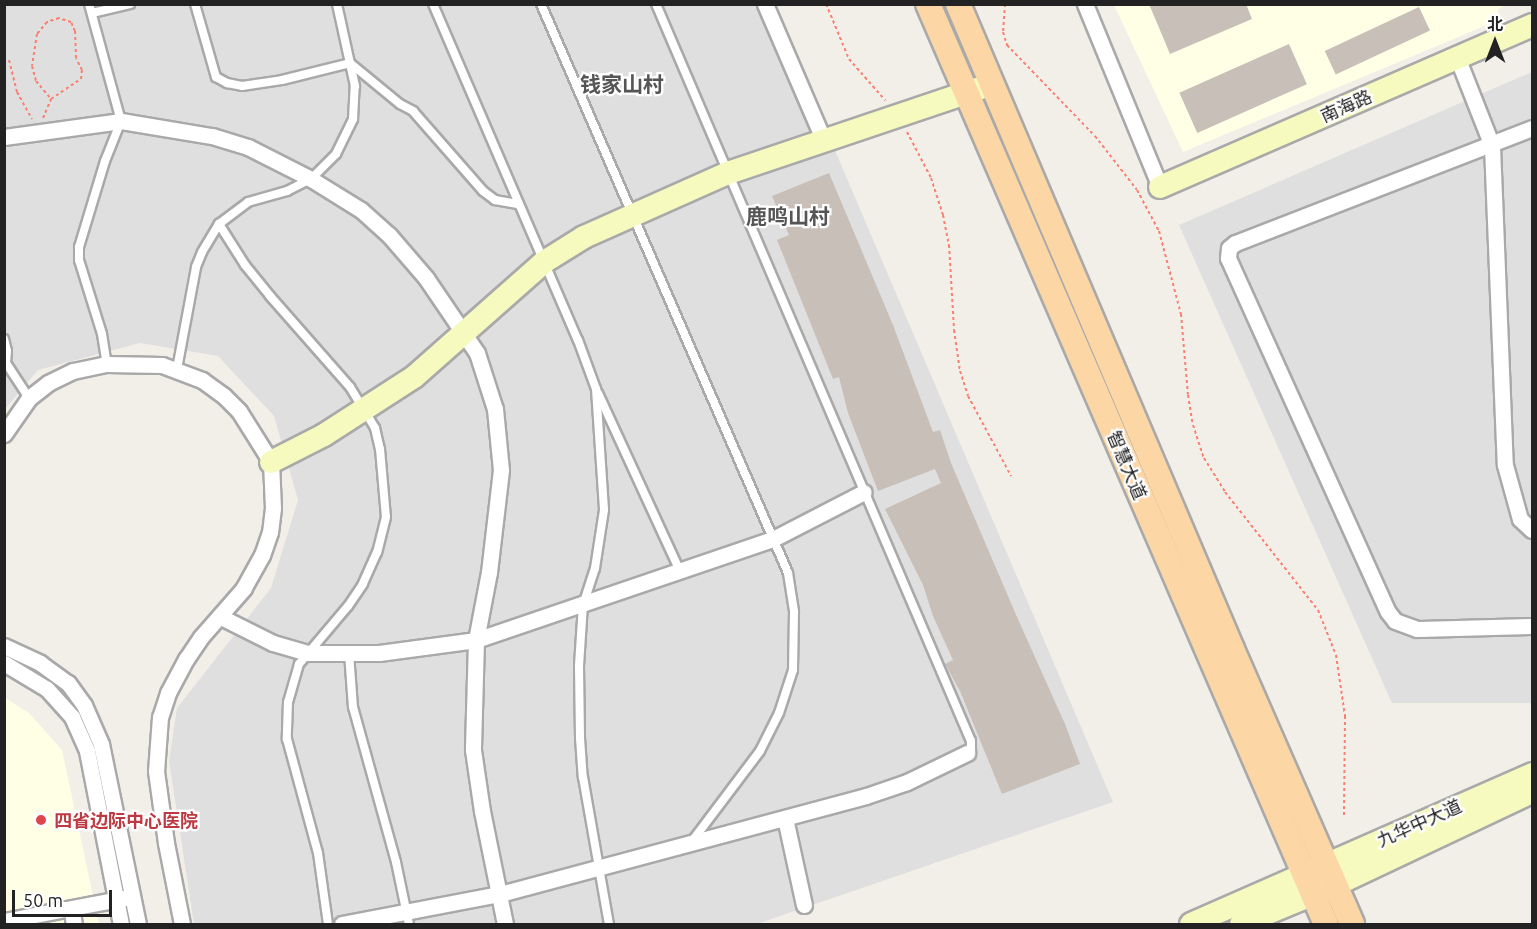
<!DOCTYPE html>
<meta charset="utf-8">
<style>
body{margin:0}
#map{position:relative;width:1537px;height:929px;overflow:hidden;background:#f2efe9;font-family:Ubuntu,"Noto Sans SC",sans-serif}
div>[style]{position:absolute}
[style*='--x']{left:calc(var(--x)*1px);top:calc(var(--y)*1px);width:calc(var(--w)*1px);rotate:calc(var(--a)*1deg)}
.residential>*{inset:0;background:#e0dfdf}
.education>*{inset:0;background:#ffffe5}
.building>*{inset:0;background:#c7bfb8;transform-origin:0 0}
.path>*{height:2px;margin-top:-1px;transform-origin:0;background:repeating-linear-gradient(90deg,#fa8072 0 3px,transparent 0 6px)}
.roads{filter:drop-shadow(2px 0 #a9a9a9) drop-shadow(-2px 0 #a9a9a9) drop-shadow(0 2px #a9a9a9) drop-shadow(0 -2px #a9a9a9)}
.lane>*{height:8px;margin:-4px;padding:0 4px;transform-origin:4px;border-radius:4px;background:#fff}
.street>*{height:15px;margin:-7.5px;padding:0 7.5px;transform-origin:7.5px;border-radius:7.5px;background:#fff}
.secondary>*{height:22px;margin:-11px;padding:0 11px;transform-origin:11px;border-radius:11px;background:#f7fabf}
.primary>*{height:24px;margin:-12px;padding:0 12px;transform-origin:12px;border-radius:12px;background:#fcd6a4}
.dots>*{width:16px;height:16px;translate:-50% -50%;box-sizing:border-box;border:3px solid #fff;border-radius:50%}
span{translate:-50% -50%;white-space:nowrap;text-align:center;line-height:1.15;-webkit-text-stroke:4.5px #fff;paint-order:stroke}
.street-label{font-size:18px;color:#222}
.health-label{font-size:18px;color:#be3a42;font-weight:700}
.left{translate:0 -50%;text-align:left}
.quarter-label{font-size:21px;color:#555;font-weight:700}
.frame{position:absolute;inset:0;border:6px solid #222;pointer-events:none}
.north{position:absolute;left:1465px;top:12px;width:60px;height:60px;-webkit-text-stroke:4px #fff;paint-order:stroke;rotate:0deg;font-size:16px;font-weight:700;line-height:24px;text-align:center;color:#222}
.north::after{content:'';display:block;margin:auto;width:21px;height:27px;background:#222;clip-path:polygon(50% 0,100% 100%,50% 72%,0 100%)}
.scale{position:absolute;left:12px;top:890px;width:100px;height:27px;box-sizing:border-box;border:3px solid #222;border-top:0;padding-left:8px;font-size:18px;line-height:21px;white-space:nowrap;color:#222;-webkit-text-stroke:4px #fff;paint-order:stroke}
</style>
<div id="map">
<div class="residential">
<div style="clip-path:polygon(5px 5px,773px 5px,1113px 802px,757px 924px,194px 924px,169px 761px,177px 708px,271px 588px,298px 500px,274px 416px,218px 356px,140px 343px,38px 370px,5px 409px)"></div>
<div style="clip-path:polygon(1532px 72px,1532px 703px,1392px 703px,1179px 225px)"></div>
</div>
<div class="education">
<div style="clip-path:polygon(1114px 5px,1507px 5px,1498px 9px,1499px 20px,1183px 152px)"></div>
<div style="clip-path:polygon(4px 697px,29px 713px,62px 750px,99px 924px,5px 924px)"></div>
</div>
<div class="building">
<div style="clip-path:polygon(1149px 4px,1246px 4px,1252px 19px,1170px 54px)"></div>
<div style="left:1419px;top:7px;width:26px;height:104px;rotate:65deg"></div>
<div style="left:1289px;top:44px;width:44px;height:120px;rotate:66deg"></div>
<div style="clip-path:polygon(829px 173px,893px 325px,933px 432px,940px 430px,951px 463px,1017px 617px,1065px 724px,1080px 764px,1002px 794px,960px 691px,945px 664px,953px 660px,933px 616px,923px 585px,885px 509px,941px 483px,935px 469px,878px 491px,848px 413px,839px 377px,833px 379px,777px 240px,789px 235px,772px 196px)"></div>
</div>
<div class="path">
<div style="--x:826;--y:4;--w:60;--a:67.3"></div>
<div style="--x:849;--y:59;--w:55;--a:48.7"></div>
<div style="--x:1005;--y:4;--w:28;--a:94"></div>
<div style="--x:1003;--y:32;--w:14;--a:73"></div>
<div style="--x:1007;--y:45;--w:127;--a:46"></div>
<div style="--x:1095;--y:136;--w:68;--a:52.1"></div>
<div style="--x:1137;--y:190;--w:47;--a:61.8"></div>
<div style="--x:1159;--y:231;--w:86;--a:75.2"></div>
<div style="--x:1181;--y:314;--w:81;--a:85.1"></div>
<div style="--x:1188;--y:395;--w:30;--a:81"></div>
<div style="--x:1193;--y:425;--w:35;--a:72"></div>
<div style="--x:1204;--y:458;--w:40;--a:58"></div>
<div style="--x:1225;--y:492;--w:150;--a:51.8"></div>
<div style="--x:1318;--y:610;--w:48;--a:68.2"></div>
<div style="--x:1336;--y:655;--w:62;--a:81.6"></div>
<div style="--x:1345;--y:716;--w:100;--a:90.6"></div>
<div style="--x:9;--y:60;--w:33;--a:76"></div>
<div style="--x:17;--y:92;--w:31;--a:61"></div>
<div style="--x:43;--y:118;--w:21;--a:-67"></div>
<div style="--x:51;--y:99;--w:36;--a:-34"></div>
<div style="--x:81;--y:79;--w:9;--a:-84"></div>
<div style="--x:82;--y:70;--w:13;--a:-117"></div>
<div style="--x:76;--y:58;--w:27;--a:-92"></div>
<div style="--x:75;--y:31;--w:10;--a:-114"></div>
<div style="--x:71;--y:22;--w:13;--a:-162"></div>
<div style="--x:59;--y:18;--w:13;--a:162"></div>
<div style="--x:47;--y:22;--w:16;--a:130"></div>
<div style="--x:37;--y:34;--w:32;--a:99"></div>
<div style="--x:32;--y:66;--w:16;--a:75"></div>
<div style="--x:36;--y:81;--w:23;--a:50"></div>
<div style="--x:907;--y:132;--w:52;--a:62.4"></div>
<div style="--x:931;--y:178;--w:39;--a:72"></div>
<div style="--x:943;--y:215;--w:31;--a:79"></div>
<div style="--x:949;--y:245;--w:85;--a:86.6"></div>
<div style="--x:954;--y:330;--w:41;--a:81.7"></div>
<div style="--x:960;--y:371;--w:26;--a:72"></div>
<div style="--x:968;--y:396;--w:91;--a:61.7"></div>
</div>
<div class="roads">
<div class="lane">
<div style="--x:89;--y:4;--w:121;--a:74.7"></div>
<div style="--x:121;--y:121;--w:43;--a:111.8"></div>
<div style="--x:105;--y:161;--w:90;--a:106.8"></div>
<div style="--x:79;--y:247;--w:13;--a:90"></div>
<div style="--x:79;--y:260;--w:77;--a:72.7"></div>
<div style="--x:102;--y:334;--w:30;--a:81"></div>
<div style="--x:195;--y:4;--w:76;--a:74"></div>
<div style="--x:216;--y:77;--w:13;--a:29"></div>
<div style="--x:227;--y:83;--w:15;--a:11"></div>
<div style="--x:242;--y:86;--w:40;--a:-8.5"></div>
<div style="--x:282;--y:80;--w:70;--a:-14"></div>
<div style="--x:350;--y:63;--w:65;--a:39.4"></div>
<div style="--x:400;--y:104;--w:15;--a:28"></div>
<div style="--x:413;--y:111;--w:106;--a:48.8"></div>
<div style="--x:483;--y:191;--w:15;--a:37"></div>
<div style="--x:495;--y:200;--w:23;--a:10"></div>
<div style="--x:433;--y:4;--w:366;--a:66.7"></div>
<div style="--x:578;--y:340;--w:52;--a:69.8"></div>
<div style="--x:596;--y:389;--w:121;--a:86.2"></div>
<div style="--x:604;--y:510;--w:59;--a:98.8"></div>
<div style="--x:595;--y:568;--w:38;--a:108"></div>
<div style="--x:583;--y:604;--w:62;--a:93.7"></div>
<div style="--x:579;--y:666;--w:72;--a:89.2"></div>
<div style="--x:580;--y:738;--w:39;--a:86"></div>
<div style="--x:583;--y:777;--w:149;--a:80"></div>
<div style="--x:541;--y:4;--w:620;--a:66.53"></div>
<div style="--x:788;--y:573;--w:39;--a:81"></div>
<div style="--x:794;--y:612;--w:58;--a:91"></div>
<div style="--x:793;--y:670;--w:45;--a:108"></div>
<div style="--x:779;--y:713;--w:42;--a:116.6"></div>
<div style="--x:760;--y:751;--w:111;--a:127"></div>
<div style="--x:656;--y:4;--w:801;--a:66.86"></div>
<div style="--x:971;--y:741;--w:8;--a:90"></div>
<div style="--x:971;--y:749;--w:6;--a:135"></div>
<div style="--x:92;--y:13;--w:39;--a:-13"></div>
<div style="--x:219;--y:224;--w:49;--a:57.6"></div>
<div style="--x:245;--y:265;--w:40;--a:51"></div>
<div style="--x:270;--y:296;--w:121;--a:48.7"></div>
<div style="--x:350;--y:387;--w:48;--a:58.6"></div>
<div style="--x:375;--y:428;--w:22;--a:77"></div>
<div style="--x:380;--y:449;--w:68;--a:85"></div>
<div style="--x:386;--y:517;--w:36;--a:104"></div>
<div style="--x:377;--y:552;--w:35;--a:114"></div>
<div style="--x:363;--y:584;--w:27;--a:124"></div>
<div style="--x:348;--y:606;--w:76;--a:130.2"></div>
<div style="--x:299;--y:664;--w:40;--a:106"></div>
<div style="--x:288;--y:702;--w:37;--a:92"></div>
<div style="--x:287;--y:739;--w:118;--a:74.8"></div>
<div style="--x:318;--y:853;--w:72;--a:82"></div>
<div style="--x:4;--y:339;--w:12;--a:76"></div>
<div style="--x:7;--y:351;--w:12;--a:95"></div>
<div style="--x:6;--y:363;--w:42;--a:56.7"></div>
<div style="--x:177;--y:369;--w:104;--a:-79.4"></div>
<div style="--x:196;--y:267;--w:16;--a:-68"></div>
<div style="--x:202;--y:252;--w:33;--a:-59"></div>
<div style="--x:219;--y:224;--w:36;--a:-37"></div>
<div style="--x:248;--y:202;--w:41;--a:-15.8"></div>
<div style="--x:287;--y:191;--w:27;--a:-27"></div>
<div style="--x:311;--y:179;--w:35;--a:-45"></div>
<div style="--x:336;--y:154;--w:39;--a:-64"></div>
<div style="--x:353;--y:119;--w:33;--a:-87"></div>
<div style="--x:355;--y:86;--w:84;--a:-102.4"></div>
<div style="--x:598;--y:393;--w:196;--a:65.3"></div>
<div style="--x:349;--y:653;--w:54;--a:85.8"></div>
<div style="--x:353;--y:707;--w:161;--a:74.5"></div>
<div style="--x:396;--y:862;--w:63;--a:78.2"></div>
</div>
<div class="street">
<div style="--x:765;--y:4;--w:149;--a:66.7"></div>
<div style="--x:1085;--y:4;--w:198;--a:67.7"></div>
<div style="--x:1457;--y:57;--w:96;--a:68.5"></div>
<div style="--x:1492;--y:146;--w:319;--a:87.7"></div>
<div style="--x:1505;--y:465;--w:56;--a:74.5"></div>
<div style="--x:1520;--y:519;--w:16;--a:43"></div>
<div style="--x:1532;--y:128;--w:318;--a:158.8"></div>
<div style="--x:1235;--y:243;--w:8;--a:140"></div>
<div style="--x:1229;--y:248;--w:10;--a:96"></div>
<div style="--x:1228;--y:258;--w:388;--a:65.7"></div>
<div style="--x:1388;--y:612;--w:11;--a:52"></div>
<div style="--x:1395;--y:621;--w:23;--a:20"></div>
<div style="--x:1417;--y:629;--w:115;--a:-1.5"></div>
<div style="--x:4;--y:137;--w:118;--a:-7.8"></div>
<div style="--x:121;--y:121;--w:92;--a:9.4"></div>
<div style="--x:212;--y:136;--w:38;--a:17"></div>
<div style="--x:248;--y:147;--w:71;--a:26.9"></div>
<div style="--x:311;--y:179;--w:59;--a:31.8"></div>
<div style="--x:361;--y:210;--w:38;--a:42"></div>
<div style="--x:389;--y:235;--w:57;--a:49.3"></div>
<div style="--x:426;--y:278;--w:91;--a:55.8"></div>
<div style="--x:477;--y:353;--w:59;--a:72.2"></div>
<div style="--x:495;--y:409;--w:61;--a:84.4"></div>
<div style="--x:501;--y:470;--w:103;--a:96.7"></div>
<div style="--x:489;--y:572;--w:69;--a:100.8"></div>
<div style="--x:476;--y:640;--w:110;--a:91.6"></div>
<div style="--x:473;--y:750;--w:62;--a:81.6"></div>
<div style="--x:482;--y:811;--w:115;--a:78.5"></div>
<div style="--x:4;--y:434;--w:44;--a:-55.2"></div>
<div style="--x:29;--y:398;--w:24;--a:-38"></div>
<div style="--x:48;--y:383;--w:28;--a:-26"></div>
<div style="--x:73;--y:371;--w:35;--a:-12"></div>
<div style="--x:107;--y:364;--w:55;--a:1"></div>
<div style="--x:162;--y:365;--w:43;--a:20.6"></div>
<div style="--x:202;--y:380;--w:27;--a:36"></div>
<div style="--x:224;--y:396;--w:21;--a:45"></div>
<div style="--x:239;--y:411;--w:60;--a:57.9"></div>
<div style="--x:271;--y:462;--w:46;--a:87.5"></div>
<div style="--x:273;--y:508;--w:24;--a:97"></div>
<div style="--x:270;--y:532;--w:24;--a:109"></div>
<div style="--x:262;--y:555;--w:38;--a:119"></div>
<div style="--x:244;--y:588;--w:65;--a:131.3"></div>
<div style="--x:201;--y:637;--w:27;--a:124"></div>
<div style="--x:186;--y:659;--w:38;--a:118"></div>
<div style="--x:168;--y:693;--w:25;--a:108"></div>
<div style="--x:160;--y:717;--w:54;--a:94.2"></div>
<div style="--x:156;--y:771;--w:73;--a:82.1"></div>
<div style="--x:166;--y:843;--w:83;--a:78.8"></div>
<div style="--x:221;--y:617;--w:58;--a:26.6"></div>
<div style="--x:273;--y:643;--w:36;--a:16"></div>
<div style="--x:308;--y:653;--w:71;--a:0"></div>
<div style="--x:379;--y:653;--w:98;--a:-7.6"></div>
<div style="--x:476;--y:640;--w:314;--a:-18.8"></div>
<div style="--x:773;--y:539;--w:102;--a:-27.3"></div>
<div style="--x:4;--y:646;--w:40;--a:25"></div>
<div style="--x:40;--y:663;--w:34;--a:36"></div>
<div style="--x:68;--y:683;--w:27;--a:54"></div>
<div style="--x:84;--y:705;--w:43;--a:66.4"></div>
<div style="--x:101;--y:744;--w:184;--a:78.4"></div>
<div style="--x:4;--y:663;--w:50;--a:31.2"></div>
<div style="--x:47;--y:689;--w:38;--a:48"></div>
<div style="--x:72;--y:717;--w:37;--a:66"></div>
<div style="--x:87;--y:751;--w:176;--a:78.9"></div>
<div style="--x:785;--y:818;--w:89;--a:77.7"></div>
<div style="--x:66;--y:909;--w:60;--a:-10.6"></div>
<div style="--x:4;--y:921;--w:63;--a:-11"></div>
<div style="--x:66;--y:909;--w:7;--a:27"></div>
<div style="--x:72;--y:912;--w:12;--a:81"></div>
<div style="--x:342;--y:924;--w:161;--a:-10.8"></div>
<div style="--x:500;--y:894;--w:379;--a:-15"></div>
<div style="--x:866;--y:796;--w:43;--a:-18.9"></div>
<div style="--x:907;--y:782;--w:67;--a:-25.8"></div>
</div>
<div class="secondary">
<div style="--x:1160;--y:187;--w:406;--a:-23.5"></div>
<div style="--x:271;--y:462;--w:59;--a:-27"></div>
<div style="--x:324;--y:435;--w:107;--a:-32.8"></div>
<div style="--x:414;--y:377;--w:174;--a:-41.5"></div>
<div style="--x:544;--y:262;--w:47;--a:-32"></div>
<div style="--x:584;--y:237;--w:158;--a:-24"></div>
<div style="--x:728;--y:173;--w:279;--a:-18.6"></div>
<div style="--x:1191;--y:924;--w:373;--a:-23.7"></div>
<div style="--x:1241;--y:924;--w:102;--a:-22.5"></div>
<div style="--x:1335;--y:885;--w:218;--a:-25.3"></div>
</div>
<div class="primary">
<div style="--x:928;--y:4;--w:1002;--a:66.61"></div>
<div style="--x:958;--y:4;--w:701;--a:66.98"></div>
<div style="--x:1232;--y:649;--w:300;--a:66.4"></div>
</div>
</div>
<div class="dots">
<div style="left:41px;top:820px;background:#e0444e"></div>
</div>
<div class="street-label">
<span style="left:1346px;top:106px;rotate:-24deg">南海路</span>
<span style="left:1127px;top:465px;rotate:67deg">智慧大道</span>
<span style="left:1419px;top:823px;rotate:-24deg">九华中大道</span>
</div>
<div class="health-label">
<span class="left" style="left:54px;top:820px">四省边际中心医院</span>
</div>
<div class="quarter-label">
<span style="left:622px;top:84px">钱家山村</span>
<span style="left:788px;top:216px">鹿鸣山村</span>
</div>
<div class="frame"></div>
<div class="north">北</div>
<div class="scale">50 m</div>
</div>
